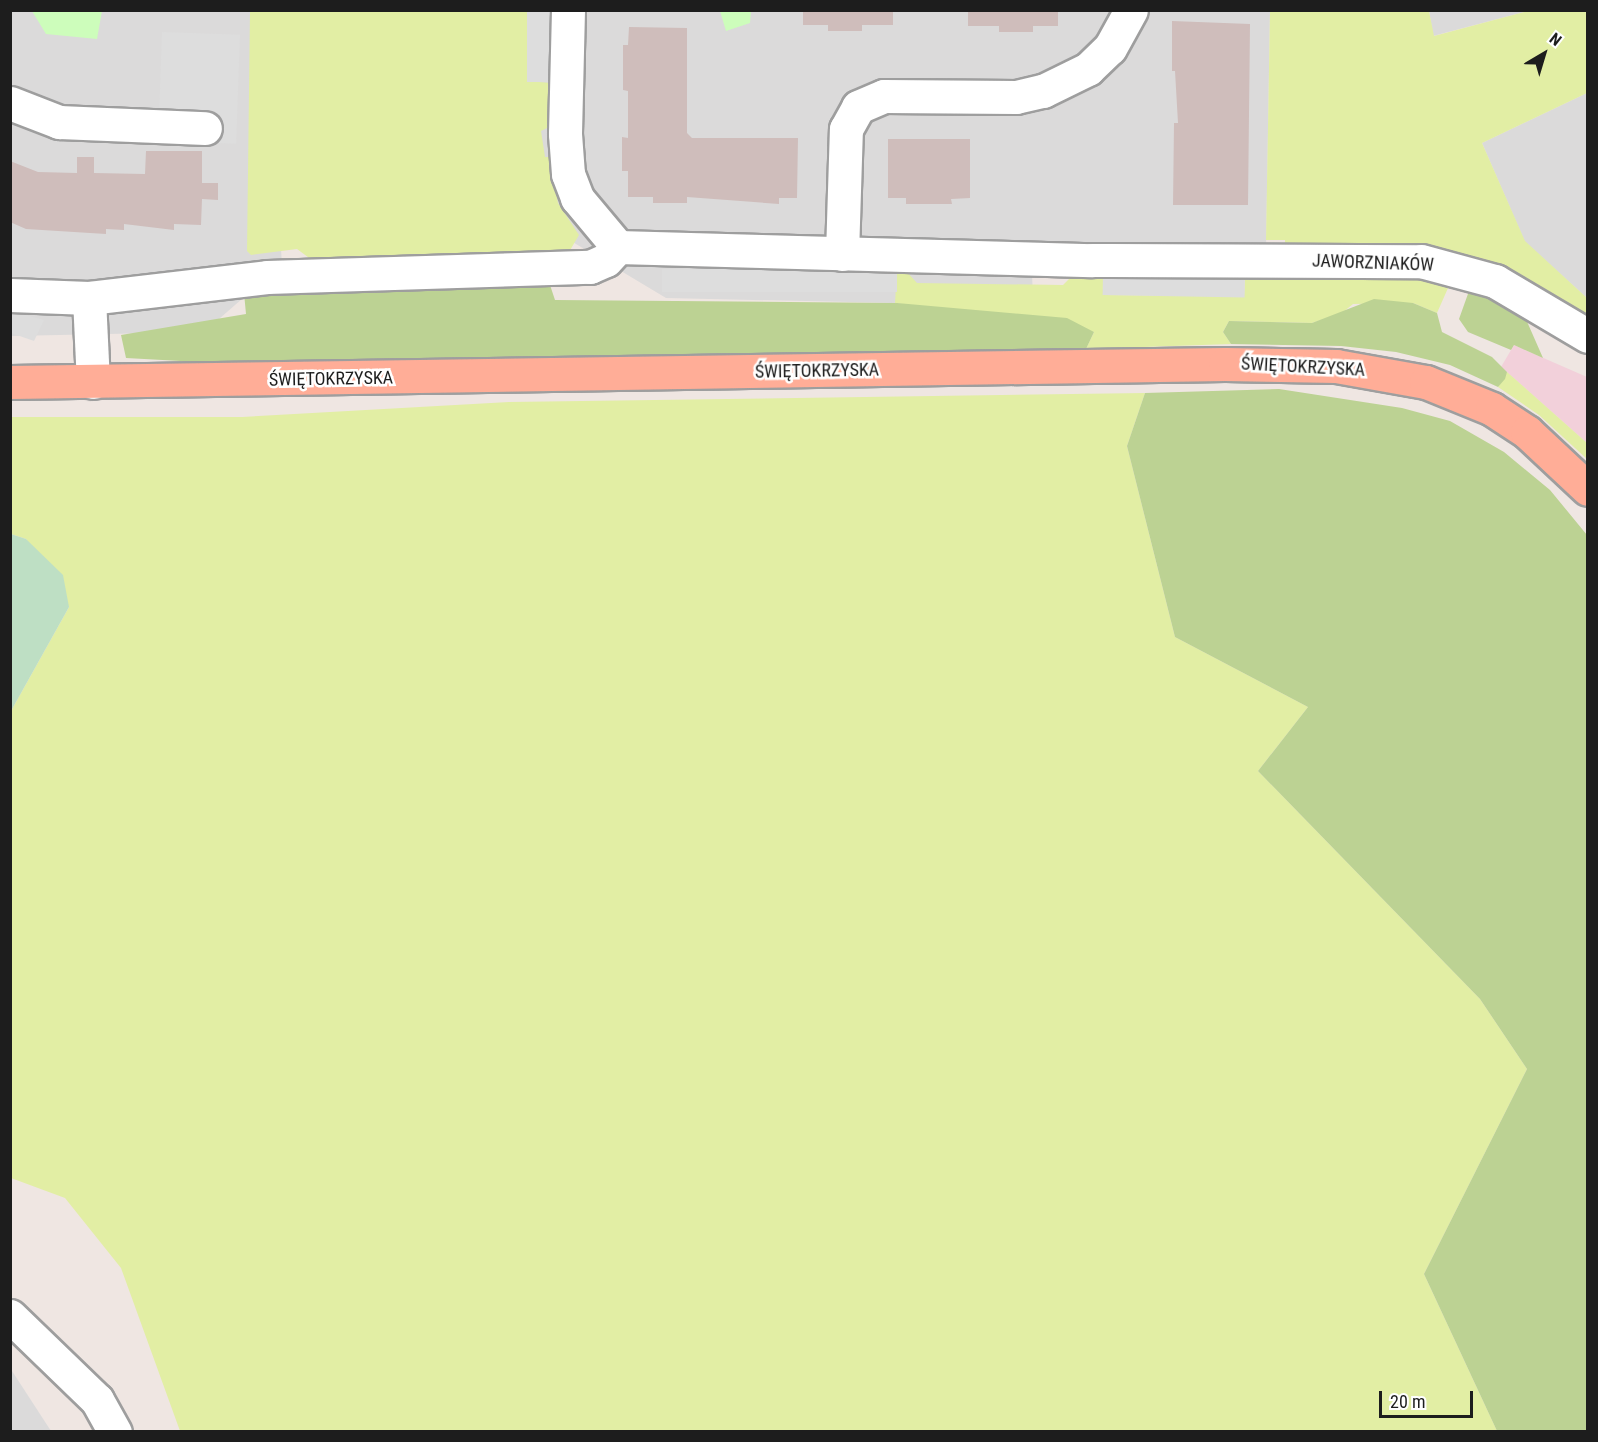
<!DOCTYPE html>
<meta charset="utf-8">
<style>
body{margin:0}
#map{position:relative;width:1598px;height:1442px;overflow:hidden;background:#efe6e2;font-family:"Roboto Condensed",sans-serif}
div>[style]{position:absolute}
[style*='--x']{left:calc(var(--x)*1px);top:calc(var(--y)*1px);width:calc(var(--w)*1px);rotate:calc(var(--a)*1deg)}
.residential>*{inset:0;background:#dbdada}
.commercial>*{inset:0;background:#f2d0da}
.grass>*{inset:0;background:#e2eea4}
.forest>*{inset:0;background:#bcd293}
.wetland>*{inset:0;background:#bedfc4}
.park>*{inset:0;background:#cdfdbb}
.parking>*{inset:0;background:#ddd;transform-origin:0 0}
.building>*{inset:0;background:#cfbdbb}
.roads{filter:drop-shadow(2px 0 #9e9e9e) drop-shadow(-2px 0 #9e9e9e) drop-shadow(0 2px #9e9e9e) drop-shadow(0 -2px #9e9e9e)}
.minor>*{height:33px;margin:-16.5px;padding:0 16.5px;transform-origin:16.5px;border-radius:16.5px;background:#fff}
.major>*{height:33px;margin:-16.5px;padding:0 16.5px;transform-origin:16.5px;border-radius:16.5px;background:#ffad97}
span{translate:-50% -50%;white-space:nowrap;text-align:center;line-height:1.15;-webkit-text-stroke:5px #fff;paint-order:stroke}
.street-label{font-size:18px;color:#1d1d1d}
.frame{position:absolute;inset:0;border:12px solid #1d1d1d;pointer-events:none}
.north{position:absolute;left:1514px;top:24px;width:60px;height:60px;-webkit-text-stroke:4px #fff;paint-order:stroke;rotate:38deg;font-size:16px;font-weight:700;line-height:24px;text-align:center;color:#1d1d1d}
.north::after{content:'';display:block;margin:auto;width:21px;height:27px;background:#1d1d1d;clip-path:polygon(50% 0,100% 100%,50% 72%,0 100%)}
.scale{position:absolute;left:1379px;top:1391px;width:94px;height:27px;box-sizing:border-box;border:3px solid #1d1d1d;border-top:0;padding-left:8px;font-size:18px;line-height:21px;white-space:nowrap;color:#1d1d1d;-webkit-text-stroke:4px #fff;paint-order:stroke}
</style>
<div id="map">
<div class="residential">
<div style="clip-path:polygon(1429px 10px,1528px 11px,1433px 36px)"></div>
<div style="clip-path:polygon(10px 11px,265px 11px,282px 264px,204px 332px,11px 336px)"></div>
<div style="clip-path:polygon(519px 11px,1270px 11px,1266px 248px,1031px 247px,1033px 299px,895px 303px,666px 298px,561px 235px,520px 51px)"></div>
<div style="clip-path:polygon(1587px 93px,1587px 298px,1525px 242px,1482px 143px)"></div>
<div style="clip-path:polygon(10px 1370px,12px 1371px,51px 1431px,11px 1431px)"></div>
</div>
<div class="commercial">
<div style="clip-path:polygon(1514px 345px,1587px 377px,1587px 443px,1501px 367px)"></div>
</div>
<div class="grass">
<div style="clip-path:polygon(250px 11px,527px 11px,527px 81px,551px 83px,549px 127px,541px 131px,545px 157px,549px 157px,558px 203px,579px 235px,569px 252px,316px 263px,297px 249px,251px 255px,247px 251px)"></div>
<div style="clip-path:polygon(1270px 11px,1429px 11px,1434px 36px,1528px 11px,1587px 11px,1587px 93px,1482px 143px,1525px 241px,1587px 298px,1587px 319px,1555px 299px,1285px 247px,1285px 240px,1266px 240px)"></div>
<div style="clip-path:polygon(897px 271px,906px 271px,917px 283px,1063px 285px,1075px 273px,1103px 273px,1103px 295px,1244px 296px,1245px 275px,1375px 274px,1452px 279px,1437px 313px,1413px 303px,1353px 304px,1342px 313px,1312px 323px,1229px 321px,1223px 332px,1231px 344px,1086px 349px,1094px 332px,895px 303px)"></div>
<div style="clip-path:polygon(1507px 372px,1587px 443px,1587px 459px,1539px 415px,1498px 387px)"></div>
<div style="clip-path:polygon(1145px 393px,1127px 446px,1175px 637px,1308px 707px,1258px 771px,1480px 999px,1527px 1069px,1424px 1274px,1497px 1431px,180px 1431px,121px 1268px,65px 1198px,11px 1178px,11px 711px,69px 607px,26px 539px,11px 534px,10px 417px,242px 417px,509px 402px)"></div>
</div>
<div class="forest">
<div style="clip-path:polygon(550px 285px,555px 300px,897px 303px,1067px 318px,1094px 332px,1086px 349px,217px 363px,126px 358px,121px 335px,246px 314px,244px 293px)"></div>
<div style="clip-path:polygon(1469px 291px,1480px 291px,1525px 317px,1543px 358px,1514px 345px,1511px 350px,1468px 332px,1459px 319px)"></div>
<div style="clip-path:polygon(1374px 299px,1413px 303px,1437px 313px,1442px 332px,1492px 357px,1507px 372px,1505px 379px,1498px 387px,1450px 365px,1396px 352px,1341px 346px,1231px 344px,1223px 332px,1229px 321px,1312px 323px)"></div>
<div style="clip-path:polygon(1279px 389px,1402px 408px,1450px 421px,1504px 452px,1550px 490px,1587px 535px,1587px 1431px,1497px 1431px,1424px 1274px,1527px 1069px,1480px 999px,1258px 771px,1308px 707px,1175px 637px,1127px 446px,1145px 393px)"></div>
</div>
<div class="wetland">
<div style="clip-path:polygon(11px 534px,26px 539px,63px 575px,69px 607px,11px 711px)"></div>
</div>
<div class="park">
<div style="clip-path:polygon(32px 11px,102px 11px,97px 39px,46px 34px)"></div>
<div style="clip-path:polygon(720px 11px,751px 11px,750px 23px,726px 31px)"></div>
</div>
<div class="parking">
<div style="left:527px;top:11px;width:24px;height:71px"></div>
<div style="left:162px;top:32px;width:78px;height:109px;rotate:2deg"></div>
<div style="left:662px;top:269px;width:235px;height:23px"></div>
<div style="left:1103px;top:273px;width:142px;height:22px;rotate:1deg"></div>
<div style="clip-path:polygon(11px 311px,44px 320px,34px 341px,11px 333px)"></div>
</div>
<div class="building">
<div style="clip-path:polygon(803px 10px,893px 10px,893px 25px,862px 25px,862px 31px,828px 31px,828px 25px,803px 25px)"></div>
<div style="clip-path:polygon(968px 10px,1058px 10px,1058px 26px,1033px 26px,1033px 32px,999px 32px,999px 26px,968px 26px)"></div>
<div style="clip-path:polygon(1172px 21px,1250px 24px,1248px 205px,1173px 205px,1174px 123px,1178px 123px,1175px 71px,1172px 71px)"></div>
<div style="clip-path:polygon(629px 27px,687px 28px,687px 133px,692px 138px,798px 138px,797px 198px,779px 198px,779px 204px,687px 197px,687px 203px,653px 203px,653px 197px,628px 197px,628px 171px,622px 171px,622px 137px,628px 138px,628px 91px,623px 90px,623px 45px,628px 45px)"></div>
<div style="clip-path:polygon(888px 139px,970px 139px,970px 198px,951px 199px,952px 204px,906px 204px,906px 198px,888px 198px)"></div>
<div style="clip-path:polygon(146px 151px,202px 151px,202px 183px,218px 183px,218px 200px,202px 199px,201px 225px,174px 224px,174px 230px,124px 224px,124px 230px,106px 229px,106px 234px,26px 229px,10px 222px,10px 161px,38px 172px,77px 173px,77px 157px,94px 157px,94px 173px,145px 174px)"></div>
</div>
<div class="roads">
<div class="minor">
<div style="--x:568;--y:10;--w:124;--a:91.4"></div>
<div style="--x:565;--y:134;--w:40;--a:85.7"></div>
<div style="--x:568;--y:174;--w:26;--a:69"></div>
<div style="--x:577;--y:198;--w:64;--a:50.1"></div>
<div style="--x:618;--y:247;--w:474;--a:1.6"></div>
<div style="--x:1092;--y:260;--w:329;--a:0.2"></div>
<div style="--x:1421;--y:261;--w:77;--a:15.1"></div>
<div style="--x:1495;--y:281;--w:108;--a:30.6"></div>
<div style="--x:10;--y:103;--w:53;--a:21.2"></div>
<div style="--x:59;--y:122;--w:146;--a:2.4"></div>
<div style="--x:842;--y:254;--w:125;--a:-88.2"></div>
<div style="--x:846;--y:129;--w:25;--a:-61"></div>
<div style="--x:858;--y:107;--w:28;--a:-23"></div>
<div style="--x:884;--y:96;--w:132;--a:0.4"></div>
<div style="--x:1016;--y:97;--w:28;--a:-13"></div>
<div style="--x:1043;--y:91;--w:50;--a:-26.1"></div>
<div style="--x:1088;--y:69;--w:30;--a:-44"></div>
<div style="--x:1110;--y:48;--w:43;--a:-61.1"></div>
<div style="--x:10;--y:295;--w:79;--a:2.2"></div>
<div style="--x:89;--y:298;--w:179;--a:-6.7"></div>
<div style="--x:267;--y:277;--w:323;--a:-1.8"></div>
<div style="--x:590;--y:267;--w:17;--a:-24"></div>
<div style="--x:606;--y:260;--w:18;--a:-47"></div>
<div style="--x:89;--y:298;--w:84;--a:87.3"></div>
<div style="--x:10;--y:1316;--w:121;--a:44"></div>
<div style="--x:97;--y:1400;--w:37;--a:61"></div>
</div>
<div class="major">
<div style="--x:10;--y:382;--w:1215;--a:-0.85"></div>
<div style="--x:1225;--y:364;--w:111;--a:1"></div>
<div style="--x:1336;--y:366;--w:91;--a:10.1"></div>
<div style="--x:1426;--y:382;--w:71;--a:22.2"></div>
<div style="--x:1492;--y:409;--w:42;--a:33.3"></div>
<div style="--x:1527;--y:432;--w:83;--a:43.1"></div>
</div>
</div>
<div class="street-label">
<span style="left:1373px;top:263px;rotate:2deg">JAWORZNIAKÓW</span>
<span style="left:1303px;top:367px;rotate:3deg">ŚWIĘTOKRZYSKA</span>
<span style="left:817px;top:371px;rotate:-1deg">ŚWIĘTOKRZYSKA</span>
<span style="left:331px;top:379px;rotate:-1deg">ŚWIĘTOKRZYSKA</span>
</div>
<div class="frame"></div>
<div class="north">N</div>
<div class="scale">20 m</div>
</div>
